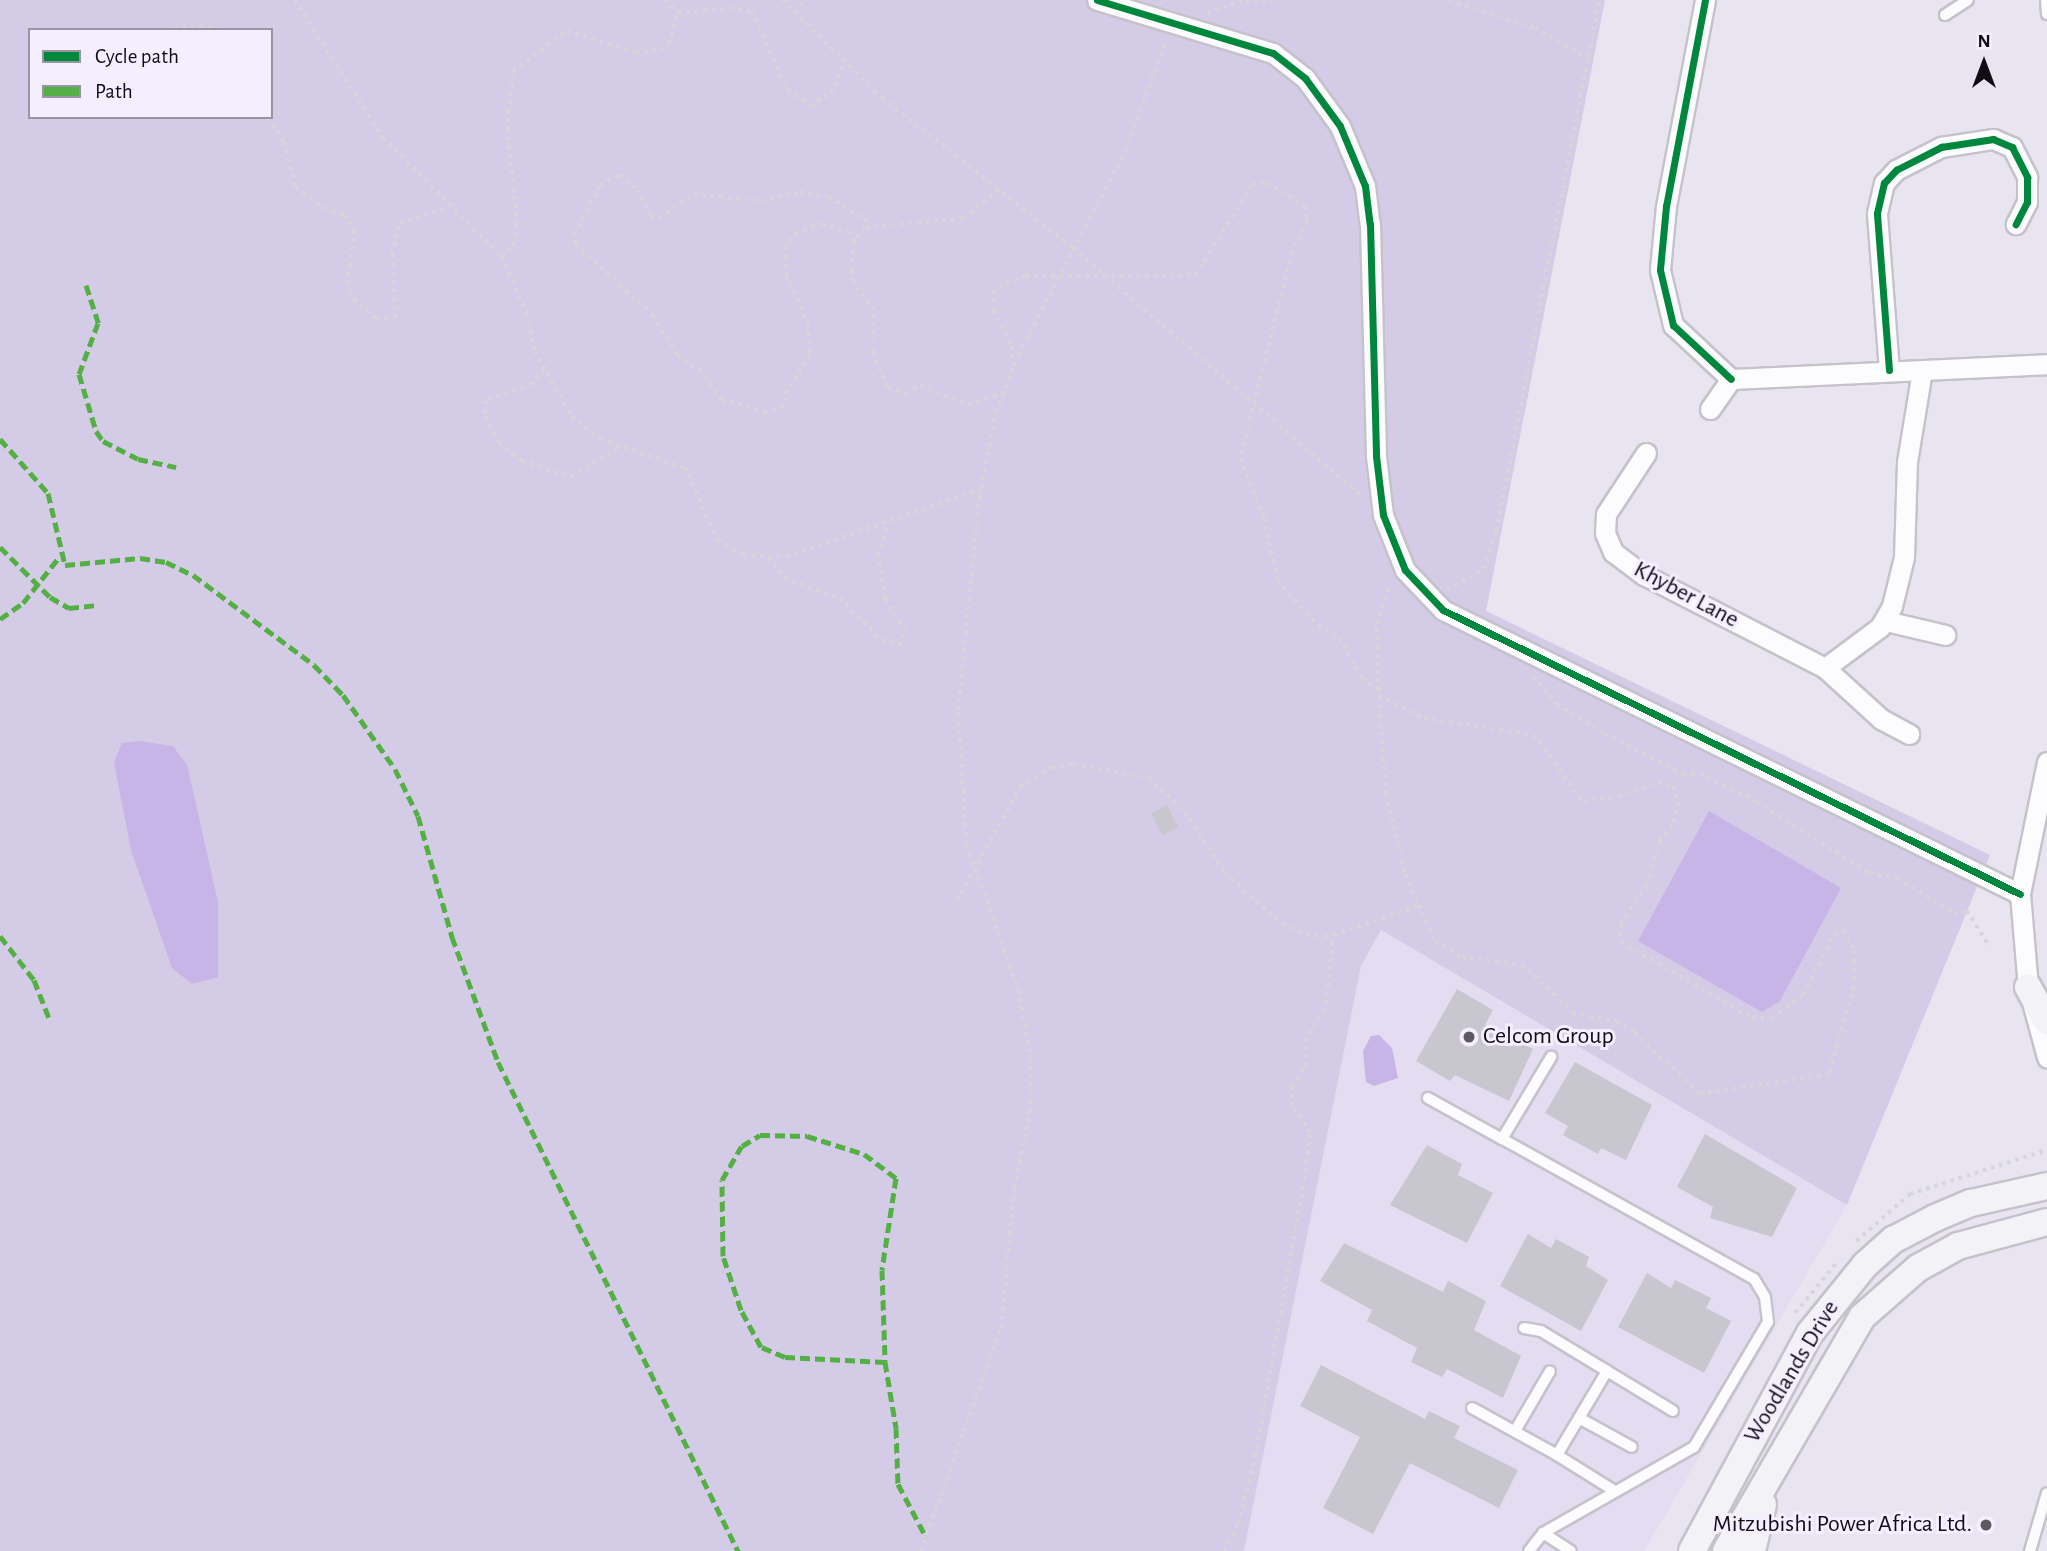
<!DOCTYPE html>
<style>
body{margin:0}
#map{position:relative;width:2047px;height:1551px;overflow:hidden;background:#e8e5f0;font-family:"Alegreya Sans",sans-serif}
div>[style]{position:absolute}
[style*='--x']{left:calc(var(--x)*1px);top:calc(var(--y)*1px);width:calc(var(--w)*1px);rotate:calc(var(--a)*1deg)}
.built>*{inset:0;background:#e4ddf1}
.green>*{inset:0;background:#d4cbe6}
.water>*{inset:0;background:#c6b5e6}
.building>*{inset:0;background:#c8c6ce;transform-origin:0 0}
.path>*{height:3.5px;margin-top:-1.75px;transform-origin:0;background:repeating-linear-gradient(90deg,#d6d5d8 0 3.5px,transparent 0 8.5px)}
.roads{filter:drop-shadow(2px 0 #c5c2cb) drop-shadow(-2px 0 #c5c2cb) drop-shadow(0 2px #c5c2cb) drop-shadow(0 -2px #c5c2cb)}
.service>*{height:10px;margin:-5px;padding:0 5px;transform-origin:5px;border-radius:5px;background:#fcfbfd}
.minor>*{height:19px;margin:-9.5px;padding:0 9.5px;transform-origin:9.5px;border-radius:9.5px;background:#fcfbfd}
.secondary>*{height:26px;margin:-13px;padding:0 13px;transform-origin:13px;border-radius:13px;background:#f3f2f6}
.quiet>*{height:5px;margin-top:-2.5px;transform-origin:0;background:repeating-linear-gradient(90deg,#54b044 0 10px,transparent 0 15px)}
.cycleway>*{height:7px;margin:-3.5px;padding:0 3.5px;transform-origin:3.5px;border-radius:3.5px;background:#00873e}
.dots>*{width:19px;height:19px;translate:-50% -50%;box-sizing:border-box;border:4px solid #f4eeff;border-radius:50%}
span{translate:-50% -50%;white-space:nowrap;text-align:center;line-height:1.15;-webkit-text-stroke:6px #f4eeff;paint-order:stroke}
.street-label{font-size:24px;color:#100d14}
.poi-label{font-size:24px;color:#100d14}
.left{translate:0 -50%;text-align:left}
.right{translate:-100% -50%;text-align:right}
.legend{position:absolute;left:28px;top:28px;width:245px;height:91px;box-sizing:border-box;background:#f4eeff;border:2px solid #9994a1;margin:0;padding:9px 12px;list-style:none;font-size:21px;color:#100d14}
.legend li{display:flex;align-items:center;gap:14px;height:35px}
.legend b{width:35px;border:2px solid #9994a1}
.north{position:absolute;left:1949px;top:28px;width:70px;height:70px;-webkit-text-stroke:5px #f4eeff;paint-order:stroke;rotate:0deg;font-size:19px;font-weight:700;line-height:28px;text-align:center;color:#100d14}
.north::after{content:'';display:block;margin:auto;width:24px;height:32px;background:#100d14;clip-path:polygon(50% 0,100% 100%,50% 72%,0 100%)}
</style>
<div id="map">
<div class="built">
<div style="clip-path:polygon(1381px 930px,1847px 1205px,1644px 1551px,1244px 1551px,1361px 966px)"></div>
</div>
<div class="green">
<div style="clip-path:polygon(evenodd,0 0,1605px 0,1486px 611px,1990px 855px,1847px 1205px,1381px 930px,1361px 966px,1244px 1551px,0 1551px,0 0,30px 30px,271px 30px,271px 117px,30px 117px,30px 30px)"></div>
</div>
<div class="water">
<div style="clip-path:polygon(139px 741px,173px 746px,187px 765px,218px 902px,218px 977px,192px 984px,172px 968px,131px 850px,114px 762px,122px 743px)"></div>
<div style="clip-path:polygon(1709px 811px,1841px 888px,1780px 1001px,1762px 1012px,1638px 941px)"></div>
<div style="clip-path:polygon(1379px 1035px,1392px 1048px,1398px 1078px,1374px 1086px,1366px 1082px,1363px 1051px,1371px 1036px)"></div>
</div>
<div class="building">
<div style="left:1167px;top:805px;width:25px;height:18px;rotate:63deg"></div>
<div style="clip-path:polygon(1457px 989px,1493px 1010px,1485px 1025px,1533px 1049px,1509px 1101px,1455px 1075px,1450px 1081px,1416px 1061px)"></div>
<div style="clip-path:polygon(1575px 1062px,1652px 1105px,1626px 1160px,1601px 1148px,1598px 1154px,1563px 1135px,1568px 1126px,1545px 1113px)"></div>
<div style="clip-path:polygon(1705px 1134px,1797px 1188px,1772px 1237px,1710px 1218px,1713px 1207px,1677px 1187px)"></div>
<div style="clip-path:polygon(1427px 1145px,1462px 1164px,1458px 1175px,1493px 1193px,1467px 1243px,1390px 1205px)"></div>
<div style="clip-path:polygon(1528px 1234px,1551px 1248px,1556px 1239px,1589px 1257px,1586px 1266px,1608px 1280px,1581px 1331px,1500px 1286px)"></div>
<div style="clip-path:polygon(1344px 1243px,1443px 1292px,1448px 1281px,1486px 1301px,1474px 1330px,1521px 1356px,1503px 1398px,1447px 1369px,1442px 1377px,1411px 1362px,1417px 1348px,1367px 1321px,1372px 1310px,1320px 1281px)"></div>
<div style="clip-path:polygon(1647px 1273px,1671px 1288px,1675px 1280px,1711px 1298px,1706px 1308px,1731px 1321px,1704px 1373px,1618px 1327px)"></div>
<div style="clip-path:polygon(1321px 1365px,1425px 1419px,1429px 1411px,1460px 1426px,1454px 1438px,1518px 1470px,1499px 1508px,1410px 1463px,1373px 1534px,1323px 1508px,1360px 1437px,1300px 1406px)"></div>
</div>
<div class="path">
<div style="--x:295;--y:0;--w:164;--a:57.5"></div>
<div style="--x:383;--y:138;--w:168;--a:45"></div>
<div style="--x:502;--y:257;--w:61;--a:65.9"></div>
<div style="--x:527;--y:313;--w:39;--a:78"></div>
<div style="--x:535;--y:351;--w:76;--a:60.7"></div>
<div style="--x:572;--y:417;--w:36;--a:38"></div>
<div style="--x:600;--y:439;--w:90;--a:18.8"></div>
<div style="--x:685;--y:468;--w:79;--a:65.4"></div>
<div style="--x:718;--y:540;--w:29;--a:31"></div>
<div style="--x:743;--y:555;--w:43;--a:1.3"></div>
<div style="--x:786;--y:556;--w:206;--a:-18.7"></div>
<div style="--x:665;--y:0;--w:18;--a:45"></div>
<div style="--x:678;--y:13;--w:52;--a:-5.5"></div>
<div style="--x:730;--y:8;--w:22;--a:10"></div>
<div style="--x:752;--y:12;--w:86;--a:65.2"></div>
<div style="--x:788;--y:90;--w:27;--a:36"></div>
<div style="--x:810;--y:106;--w:25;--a:-32"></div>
<div style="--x:831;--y:93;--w:35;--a:-66"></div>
<div style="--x:783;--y:0;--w:139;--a:44.7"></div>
<div style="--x:882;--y:98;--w:243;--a:38.1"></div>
<div style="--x:1073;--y:248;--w:382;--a:40.7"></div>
<div style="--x:1449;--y:0;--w:90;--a:18"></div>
<div style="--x:1535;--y:28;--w:61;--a:29.5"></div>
<div style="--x:796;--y:12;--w:13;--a:-63"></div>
<div style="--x:1207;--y:13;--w:40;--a:-18.9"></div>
<div style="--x:1245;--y:0;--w:29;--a:0"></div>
<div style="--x:175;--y:30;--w:17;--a:-21"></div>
<div style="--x:191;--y:24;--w:32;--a:11"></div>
<div style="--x:268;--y:117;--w:30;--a:57"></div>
<div style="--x:284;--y:142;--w:47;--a:75.1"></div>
<div style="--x:296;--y:187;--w:35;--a:37"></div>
<div style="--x:324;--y:208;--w:21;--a:19"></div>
<div style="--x:344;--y:215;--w:19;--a:54"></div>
<div style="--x:355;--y:230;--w:51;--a:97.8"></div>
<div style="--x:348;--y:281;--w:19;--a:72"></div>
<div style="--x:354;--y:299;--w:30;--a:42"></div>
<div style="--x:376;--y:319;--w:19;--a:-3"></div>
<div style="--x:395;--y:318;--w:63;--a:-92.7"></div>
<div style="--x:392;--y:255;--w:33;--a:-76"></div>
<div style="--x:400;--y:223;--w:51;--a:-17"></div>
<div style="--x:999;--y:190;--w:46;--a:141.1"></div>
<div style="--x:963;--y:219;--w:98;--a:174.8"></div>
<div style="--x:865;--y:228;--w:18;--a:128"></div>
<div style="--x:854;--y:242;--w:29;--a:94"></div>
<div style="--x:852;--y:271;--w:17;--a:77"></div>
<div style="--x:856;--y:288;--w:25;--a:47"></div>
<div style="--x:873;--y:306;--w:46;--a:90"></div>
<div style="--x:873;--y:352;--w:38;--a:67"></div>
<div style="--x:888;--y:387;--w:19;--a:21"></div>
<div style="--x:906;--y:394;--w:17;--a:-31"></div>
<div style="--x:921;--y:385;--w:52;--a:22.6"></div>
<div style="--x:969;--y:405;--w:36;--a:-21"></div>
<div style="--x:854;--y:242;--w:10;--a:-114"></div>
<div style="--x:850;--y:233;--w:28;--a:-162"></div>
<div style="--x:823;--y:224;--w:28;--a:161"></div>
<div style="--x:797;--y:233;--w:18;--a:131"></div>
<div style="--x:785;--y:247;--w:29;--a:86"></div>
<div style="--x:787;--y:276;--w:52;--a:66.4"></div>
<div style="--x:808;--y:324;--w:31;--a:86"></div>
<div style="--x:810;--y:355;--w:41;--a:122.2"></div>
<div style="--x:788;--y:390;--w:17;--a:103"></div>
<div style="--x:784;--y:407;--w:19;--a:162"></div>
<div style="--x:766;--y:413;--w:47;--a:-163.9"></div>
<div style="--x:721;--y:400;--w:34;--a:-126"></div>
<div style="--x:701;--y:372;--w:29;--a:-145"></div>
<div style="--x:677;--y:355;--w:46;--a:-121.6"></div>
<div style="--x:653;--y:316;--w:106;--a:-137.3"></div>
<div style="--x:575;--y:244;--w:10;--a:-96"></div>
<div style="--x:574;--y:234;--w:55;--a:-62"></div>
<div style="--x:600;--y:185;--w:21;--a:-28"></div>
<div style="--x:619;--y:175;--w:24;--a:38"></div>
<div style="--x:638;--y:190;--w:29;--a:63"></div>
<div style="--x:651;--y:216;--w:8;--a:14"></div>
<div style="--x:659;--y:218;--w:42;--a:-34.4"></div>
<div style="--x:694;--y:194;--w:67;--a:6"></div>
<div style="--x:761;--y:201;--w:40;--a:-13"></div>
<div style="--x:800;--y:192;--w:29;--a:10"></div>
<div style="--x:829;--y:197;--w:52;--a:32.5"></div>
<div style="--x:502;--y:257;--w:16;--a:-47"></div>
<div style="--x:513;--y:245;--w:20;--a:-79"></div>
<div style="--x:517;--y:225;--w:96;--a:-96"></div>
<div style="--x:507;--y:130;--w:59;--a:-84.2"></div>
<div style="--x:513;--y:71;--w:67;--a:-36.5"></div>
<div style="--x:567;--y:31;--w:72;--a:16.9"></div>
<div style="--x:636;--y:52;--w:24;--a:-5"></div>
<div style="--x:660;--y:50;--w:11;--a:-34"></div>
<div style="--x:669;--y:44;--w:32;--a:-74"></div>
<div style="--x:1013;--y:367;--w:23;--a:-95"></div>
<div style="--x:1011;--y:344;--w:37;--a:-117"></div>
<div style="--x:994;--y:311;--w:19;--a:-93"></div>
<div style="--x:993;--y:292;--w:16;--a:-35"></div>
<div style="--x:1006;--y:283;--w:21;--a:-19"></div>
<div style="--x:1026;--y:276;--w:169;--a:-0.3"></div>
<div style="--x:1195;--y:275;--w:108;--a:-57.5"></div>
<div style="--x:1253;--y:184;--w:14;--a:-4"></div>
<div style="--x:1267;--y:183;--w:44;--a:31.2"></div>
<div style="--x:1305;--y:206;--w:15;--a:79"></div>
<div style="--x:1308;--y:221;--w:35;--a:117"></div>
<div style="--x:1292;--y:252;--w:212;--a:103.9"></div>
<div style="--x:1241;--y:458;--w:64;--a:69"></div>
<div style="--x:1264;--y:518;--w:65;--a:77.5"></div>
<div style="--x:1278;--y:581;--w:60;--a:48.4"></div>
<div style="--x:1318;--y:626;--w:25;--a:29"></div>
<div style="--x:1340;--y:638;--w:46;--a:61.2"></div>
<div style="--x:1362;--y:678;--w:20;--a:33"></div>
<div style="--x:544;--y:369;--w:19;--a:129"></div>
<div style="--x:532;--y:384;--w:49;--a:159.7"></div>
<div style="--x:486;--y:401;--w:16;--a:94"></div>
<div style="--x:485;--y:417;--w:30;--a:62"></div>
<div style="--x:499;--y:443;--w:29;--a:38"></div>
<div style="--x:522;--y:461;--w:52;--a:18.1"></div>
<div style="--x:571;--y:477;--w:57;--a:-32"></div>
<div style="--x:769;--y:558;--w:25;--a:53"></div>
<div style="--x:784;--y:578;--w:59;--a:19.7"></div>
<div style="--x:840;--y:598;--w:59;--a:45"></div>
<div style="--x:882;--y:640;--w:18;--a:16"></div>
<div style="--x:899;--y:645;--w:15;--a:-67"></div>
<div style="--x:905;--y:631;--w:38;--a:-122"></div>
<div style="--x:885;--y:599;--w:44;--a:-99.2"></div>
<div style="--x:878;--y:556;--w:35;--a:-75"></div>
<div style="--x:1447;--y:590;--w:43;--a:-29.6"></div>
<div style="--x:1484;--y:569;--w:40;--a:-72"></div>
<div style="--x:1496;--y:531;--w:541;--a:-79.02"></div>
<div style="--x:1534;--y:676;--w:36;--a:51"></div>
<div style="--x:1557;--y:704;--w:57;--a:32"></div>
<div style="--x:1605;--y:734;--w:88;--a:27.1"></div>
<div style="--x:1683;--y:774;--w:17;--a:-3"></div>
<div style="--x:1700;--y:773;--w:64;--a:27"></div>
<div style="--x:1757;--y:802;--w:133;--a:32.4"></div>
<div style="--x:1869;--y:873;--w:29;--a:10"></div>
<div style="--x:1898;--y:878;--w:66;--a:32"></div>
<div style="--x:1954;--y:913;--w:13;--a:-9"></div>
<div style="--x:1967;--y:911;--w:43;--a:57.4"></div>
<div style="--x:1379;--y:696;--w:50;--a:26.1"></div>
<div style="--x:1424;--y:718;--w:111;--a:8.8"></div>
<div style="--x:1534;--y:735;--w:82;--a:53.4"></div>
<div style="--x:1583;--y:801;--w:36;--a:-8"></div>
<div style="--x:1619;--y:796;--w:42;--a:-19.3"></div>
<div style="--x:1659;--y:782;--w:16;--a:15"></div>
<div style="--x:1674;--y:786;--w:17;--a:77"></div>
<div style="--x:1678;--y:803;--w:24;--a:102"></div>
<div style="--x:1673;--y:826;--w:20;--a:131"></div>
<div style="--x:1660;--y:841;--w:47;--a:106.1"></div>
<div style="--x:1647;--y:886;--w:46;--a:124.4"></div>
<div style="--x:1621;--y:924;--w:18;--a:90"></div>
<div style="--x:1621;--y:942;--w:151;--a:30.1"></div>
<div style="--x:1752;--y:1018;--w:20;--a:0"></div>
<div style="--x:1772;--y:1018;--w:39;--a:-37"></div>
<div style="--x:1803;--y:995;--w:68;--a:-63.1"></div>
<div style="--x:1834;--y:934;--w:11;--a:-22"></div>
<div style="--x:1844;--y:930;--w:24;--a:62"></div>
<div style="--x:1855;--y:951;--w:36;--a:92"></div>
<div style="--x:1854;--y:987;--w:91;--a:105.9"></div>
<div style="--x:1829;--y:1075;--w:131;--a:171.7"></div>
<div style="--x:1699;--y:1094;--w:90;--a:-136.4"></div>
<div style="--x:1634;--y:1032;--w:19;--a:-148"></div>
<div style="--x:1618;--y:1022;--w:45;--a:-169.7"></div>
<div style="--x:1574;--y:1014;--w:69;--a:-136.2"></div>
<div style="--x:1524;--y:966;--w:65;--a:-172"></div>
<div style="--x:1460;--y:957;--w:32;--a:-148"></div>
<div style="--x:1433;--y:940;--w:74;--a:-112.4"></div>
<div style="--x:1405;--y:872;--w:79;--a:-103.9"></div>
<div style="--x:1386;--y:795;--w:78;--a:-94.4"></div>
<div style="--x:1380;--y:717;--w:93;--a:-92.5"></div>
<div style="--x:1376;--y:624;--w:44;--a:-71.6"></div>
<div style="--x:957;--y:900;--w:129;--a:-60.9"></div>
<div style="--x:1020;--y:787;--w:38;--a:-32"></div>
<div style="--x:1052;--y:767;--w:21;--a:-8"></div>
<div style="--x:1073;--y:764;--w:77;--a:10.4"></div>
<div style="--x:1149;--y:778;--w:50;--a:43.4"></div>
<div style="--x:1185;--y:812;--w:73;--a:56.7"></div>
<div style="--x:1225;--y:873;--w:76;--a:41.8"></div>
<div style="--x:1282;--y:924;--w:26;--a:23"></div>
<div style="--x:1306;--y:934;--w:19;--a:9"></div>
<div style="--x:1325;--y:937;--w:99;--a:-18.3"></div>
<div style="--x:1856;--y:1241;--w:72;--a:-41"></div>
<div style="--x:1910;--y:1194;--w:144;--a:-17.8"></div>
<div style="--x:1795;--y:1313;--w:66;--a:-50.5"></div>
<div style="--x:921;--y:1551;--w:237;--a:-70.3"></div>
<div style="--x:1001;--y:1328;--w:141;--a:-84.7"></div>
<div style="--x:1014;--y:1188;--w:86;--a:-78.6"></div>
<div style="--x:1031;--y:1104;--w:43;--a:-90"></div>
<div style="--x:1031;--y:1061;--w:69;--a:-100"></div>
<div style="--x:1019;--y:993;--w:158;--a:-109.6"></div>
<div style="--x:966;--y:844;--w:133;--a:-93.4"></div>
<div style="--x:958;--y:711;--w:215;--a:-84.4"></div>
<div style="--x:979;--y:497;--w:87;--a:-78.7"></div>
<div style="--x:996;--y:412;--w:61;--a:-68.9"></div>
<div style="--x:1018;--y:355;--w:230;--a:-62.3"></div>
<div style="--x:1125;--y:151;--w:118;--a:-69.7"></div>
<div style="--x:1224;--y:1551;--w:30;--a:-63"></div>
<div style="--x:1238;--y:1524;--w:69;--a:-75.8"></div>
<div style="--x:1255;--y:1457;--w:281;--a:-80"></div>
<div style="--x:1304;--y:1180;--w:47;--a:-82.7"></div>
<div style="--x:1310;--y:1133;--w:32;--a:-124"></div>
<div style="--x:1292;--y:1106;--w:19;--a:-90"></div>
<div style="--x:1292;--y:1087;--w:24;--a:-57"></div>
<div style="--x:1305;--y:1067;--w:26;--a:-90"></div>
<div style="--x:1305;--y:1041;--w:43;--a:-60.4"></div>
<div style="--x:1326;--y:1004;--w:70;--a:-84.3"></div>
</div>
<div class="roads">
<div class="service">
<div style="--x:2046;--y:0;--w:14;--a:86"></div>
<div style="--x:1945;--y:15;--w:27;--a:-33"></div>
<div style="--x:1428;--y:1098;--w:85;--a:29"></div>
<div style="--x:1524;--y:1328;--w:17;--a:10"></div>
<div style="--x:1541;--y:1331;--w:77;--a:31.2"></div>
<div style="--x:1607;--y:1371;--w:98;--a:120.8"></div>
<div style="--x:1557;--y:1455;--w:66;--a:32"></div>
<div style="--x:1607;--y:1371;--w:77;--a:31.2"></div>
<div style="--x:1472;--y:1408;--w:97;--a:28.9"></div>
<div style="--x:1579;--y:1418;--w:60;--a:28.7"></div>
<div style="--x:1515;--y:1431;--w:69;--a:-59.7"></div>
<div style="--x:1543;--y:1533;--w:33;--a:33"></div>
<div style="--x:1529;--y:1551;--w:23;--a:-52"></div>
<div style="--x:1543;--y:1533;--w:174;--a:-29.7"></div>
<div style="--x:1694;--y:1447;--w:145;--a:-59.4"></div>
<div style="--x:1768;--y:1322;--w:25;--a:-97"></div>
<div style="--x:1765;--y:1297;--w:21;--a:-121"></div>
<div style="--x:1754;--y:1279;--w:288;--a:-150.9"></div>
<div style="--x:1502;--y:1139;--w:96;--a:-59.1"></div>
<div style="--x:2030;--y:1551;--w:60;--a:-73.7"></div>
</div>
<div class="minor">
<div style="--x:1097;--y:0;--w:184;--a:16.8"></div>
<div style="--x:1273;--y:53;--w:41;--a:38"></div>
<div style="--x:1305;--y:78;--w:59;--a:53.9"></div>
<div style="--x:1340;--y:126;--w:65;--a:67.4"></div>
<div style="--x:1365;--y:186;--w:38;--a:83"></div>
<div style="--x:1370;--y:224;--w:232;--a:88.5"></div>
<div style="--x:1376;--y:456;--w:59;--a:83.2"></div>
<div style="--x:1383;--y:515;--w:59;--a:68.2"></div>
<div style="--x:1405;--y:570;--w:55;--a:46.5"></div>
<div style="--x:1443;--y:610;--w:643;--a:26.21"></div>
<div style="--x:1705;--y:0;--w:210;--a:100.7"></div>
<div style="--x:1666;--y:206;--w:64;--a:95.4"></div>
<div style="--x:1660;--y:270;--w:57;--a:76.7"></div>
<div style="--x:1673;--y:325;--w:79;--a:43"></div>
<div style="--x:1889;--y:370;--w:157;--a:-94.4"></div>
<div style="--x:1877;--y:213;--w:31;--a:-77"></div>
<div style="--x:1884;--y:183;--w:18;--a:-47"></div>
<div style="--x:1896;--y:170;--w:51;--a:-27.1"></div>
<div style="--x:1941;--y:147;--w:53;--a:-8.7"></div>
<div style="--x:1993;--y:139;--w:21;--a:23"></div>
<div style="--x:2012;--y:147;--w:34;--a:63"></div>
<div style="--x:2027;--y:177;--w:25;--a:90"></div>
<div style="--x:2027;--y:202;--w:25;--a:117"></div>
<div style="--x:1710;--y:409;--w:37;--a:-55"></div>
<div style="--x:1731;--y:379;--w:316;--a:-2.7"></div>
<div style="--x:1646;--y:453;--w:73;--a:123.3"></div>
<div style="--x:1606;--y:514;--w:19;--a:93"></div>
<div style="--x:1605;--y:533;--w:21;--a:67"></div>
<div style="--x:1613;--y:552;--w:39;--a:37"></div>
<div style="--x:1644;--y:575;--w:203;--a:27.2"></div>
<div style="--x:1825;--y:668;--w:76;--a:42.3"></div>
<div style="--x:1881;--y:719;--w:32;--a:28"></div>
<div style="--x:1886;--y:621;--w:61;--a:13.3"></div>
<div style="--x:1825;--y:668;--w:69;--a:-36.7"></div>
<div style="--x:1880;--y:627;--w:24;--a:-60"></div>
<div style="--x:1892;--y:606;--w:50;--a:-76.2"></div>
<div style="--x:1904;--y:557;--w:95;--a:-88.2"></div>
<div style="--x:1907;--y:462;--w:93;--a:-80.7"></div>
<div style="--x:2047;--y:762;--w:135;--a:101.6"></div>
<div style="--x:2020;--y:894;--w:93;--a:85.1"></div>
<div style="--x:2028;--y:987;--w:73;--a:74.8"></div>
</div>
<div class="secondary">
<div style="--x:2028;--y:987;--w:39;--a:61"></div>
<div style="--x:1692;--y:1551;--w:248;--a:-61.6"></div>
<div style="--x:1810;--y:1333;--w:87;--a:-51"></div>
<div style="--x:1865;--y:1265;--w:38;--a:-42"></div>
<div style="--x:1893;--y:1240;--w:47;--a:-27.6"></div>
<div style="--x:1935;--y:1218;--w:39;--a:-23"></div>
<div style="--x:1971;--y:1203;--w:78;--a:-12.6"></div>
<div style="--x:1726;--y:1551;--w:271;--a:-59.8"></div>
<div style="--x:1862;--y:1317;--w:74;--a:-41.2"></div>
<div style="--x:1918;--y:1268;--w:46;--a:-28.8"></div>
<div style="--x:1958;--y:1246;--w:92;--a:-15.1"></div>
<div style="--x:1752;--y:1551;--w:48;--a:-76.8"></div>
</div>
</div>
<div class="quiet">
<div style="--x:86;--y:285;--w:40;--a:72"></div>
<div style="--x:98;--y:323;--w:54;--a:110.4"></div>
<div style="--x:79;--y:374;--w:59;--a:73.4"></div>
<div style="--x:96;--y:431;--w:12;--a:55"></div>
<div style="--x:103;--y:441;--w:39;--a:27"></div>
<div style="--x:138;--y:459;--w:39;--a:12"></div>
<div style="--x:0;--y:439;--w:72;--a:48.4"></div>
<div style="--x:48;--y:493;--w:74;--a:76.7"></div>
<div style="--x:65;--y:565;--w:75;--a:-5.3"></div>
<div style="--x:140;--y:558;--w:26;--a:9"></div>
<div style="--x:166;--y:562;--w:30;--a:26"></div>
<div style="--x:193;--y:575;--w:151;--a:36.6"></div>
<div style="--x:314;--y:665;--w:42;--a:46"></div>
<div style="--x:343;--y:695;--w:90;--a:54.9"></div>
<div style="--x:395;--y:769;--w:52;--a:63.9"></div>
<div style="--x:418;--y:816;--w:126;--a:74.3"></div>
<div style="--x:452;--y:937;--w:133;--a:69.8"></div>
<div style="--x:498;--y:1062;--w:545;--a:63.86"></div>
<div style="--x:0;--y:547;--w:71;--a:45"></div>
<div style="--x:50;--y:597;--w:22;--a:30"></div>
<div style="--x:69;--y:608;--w:30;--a:-6"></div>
<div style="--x:0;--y:619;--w:28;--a:-35"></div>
<div style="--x:23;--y:603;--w:60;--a:-51.8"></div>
<div style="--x:0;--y:936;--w:56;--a:52.3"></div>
<div style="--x:34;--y:980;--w:41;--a:68.5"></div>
<div style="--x:885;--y:1362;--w:100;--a:-177.1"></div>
<div style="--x:785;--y:1357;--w:26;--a:-157"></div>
<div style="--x:761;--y:1347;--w:42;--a:-118.4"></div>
<div style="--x:741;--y:1310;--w:57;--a:-108.4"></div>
<div style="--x:723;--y:1256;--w:76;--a:-90.8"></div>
<div style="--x:722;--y:1180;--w:39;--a:-60"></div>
<div style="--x:742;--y:1146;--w:21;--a:-31"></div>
<div style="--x:760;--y:1135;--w:47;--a:1.2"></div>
<div style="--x:807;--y:1136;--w:60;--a:17.5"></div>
<div style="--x:864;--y:1154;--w:40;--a:37"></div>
<div style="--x:896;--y:1178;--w:93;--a:98.7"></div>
<div style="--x:882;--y:1270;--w:92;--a:88.1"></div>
<div style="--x:885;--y:1362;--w:67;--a:80.5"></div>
<div style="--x:896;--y:1428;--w:56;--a:88"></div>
<div style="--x:898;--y:1484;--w:60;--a:62.2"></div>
</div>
<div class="cycleway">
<div style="--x:1097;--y:0;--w:184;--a:16.8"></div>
<div style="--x:1273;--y:53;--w:41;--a:38"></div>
<div style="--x:1305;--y:78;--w:59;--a:53.9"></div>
<div style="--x:1340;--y:126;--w:65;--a:67.4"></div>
<div style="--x:1365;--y:186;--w:38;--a:83"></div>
<div style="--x:1370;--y:224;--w:232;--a:88.5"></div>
<div style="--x:1376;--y:456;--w:59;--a:83.2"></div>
<div style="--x:1383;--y:515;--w:59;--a:68.2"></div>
<div style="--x:1405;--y:570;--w:55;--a:46.5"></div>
<div style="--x:1443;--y:610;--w:643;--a:26.21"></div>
<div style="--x:1705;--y:0;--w:210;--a:100.7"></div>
<div style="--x:1666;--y:206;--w:64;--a:95.4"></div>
<div style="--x:1660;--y:270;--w:57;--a:76.7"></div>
<div style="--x:1673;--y:325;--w:79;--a:43"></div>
<div style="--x:1889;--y:370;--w:157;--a:-94.4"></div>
<div style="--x:1877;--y:213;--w:31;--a:-77"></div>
<div style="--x:1884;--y:183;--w:18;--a:-47"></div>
<div style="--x:1896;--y:170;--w:51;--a:-27.1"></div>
<div style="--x:1941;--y:147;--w:53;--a:-8.7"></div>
<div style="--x:1993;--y:139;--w:21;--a:23"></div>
<div style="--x:2012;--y:147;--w:34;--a:63"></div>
<div style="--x:2027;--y:177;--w:25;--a:90"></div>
<div style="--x:2027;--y:202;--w:25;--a:117"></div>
</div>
<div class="dots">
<div style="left:1469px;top:1037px;background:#5c5961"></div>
<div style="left:1986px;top:1525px;background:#5c5961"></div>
</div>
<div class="street-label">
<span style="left:1686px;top:595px;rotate:28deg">Khyber Lane</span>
<span style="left:1792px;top:1372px;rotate:-59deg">Woodlands Drive</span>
</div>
<div class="poi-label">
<span class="left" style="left:1483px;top:1037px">Celcom Group</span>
<span class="right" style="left:1972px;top:1525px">Mitzubishi Power Africa Ltd.</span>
</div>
<ul class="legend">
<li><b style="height:9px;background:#00873e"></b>Cycle path</li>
<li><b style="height:9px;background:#54b044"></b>Path</li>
</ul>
<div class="north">N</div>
</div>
